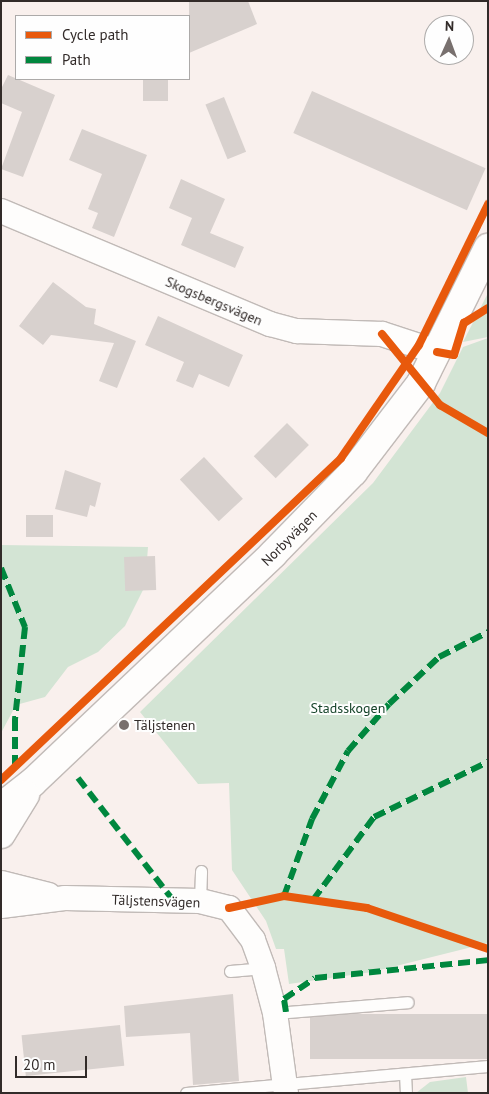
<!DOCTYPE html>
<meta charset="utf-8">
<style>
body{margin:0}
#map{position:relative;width:489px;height:1094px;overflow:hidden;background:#f9f0ed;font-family:"PT Sans",sans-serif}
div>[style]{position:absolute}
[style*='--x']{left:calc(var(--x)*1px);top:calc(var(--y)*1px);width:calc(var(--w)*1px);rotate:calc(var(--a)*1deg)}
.green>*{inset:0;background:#d3e4d4}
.building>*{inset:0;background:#d8d1ce;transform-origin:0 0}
.roads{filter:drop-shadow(1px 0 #c1bab7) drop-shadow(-1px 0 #c1bab7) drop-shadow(0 1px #c1bab7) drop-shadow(0 -1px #c1bab7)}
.lane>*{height:11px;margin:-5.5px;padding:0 5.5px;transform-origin:5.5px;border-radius:5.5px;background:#fefdfc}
.street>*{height:24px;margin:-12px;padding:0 12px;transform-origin:12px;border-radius:12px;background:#fefdfc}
.secondary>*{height:28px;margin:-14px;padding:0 14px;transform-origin:14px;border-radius:14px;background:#fefdfc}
.quiet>*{height:6px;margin-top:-3px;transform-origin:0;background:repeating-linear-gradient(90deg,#00873e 0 12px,transparent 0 18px)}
.cycleway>*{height:8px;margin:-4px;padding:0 4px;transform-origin:4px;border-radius:4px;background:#e8590c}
.dots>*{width:14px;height:14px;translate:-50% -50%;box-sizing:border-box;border:2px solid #fefefe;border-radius:50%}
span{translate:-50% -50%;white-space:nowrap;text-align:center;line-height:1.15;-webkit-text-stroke:4px #fefefe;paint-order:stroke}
.street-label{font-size:14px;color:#322b29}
.park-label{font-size:14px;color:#16442a}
.poi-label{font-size:14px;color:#322b29}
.left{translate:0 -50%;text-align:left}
.frame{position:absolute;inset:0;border:2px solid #322b29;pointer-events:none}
.legend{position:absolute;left:15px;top:15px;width:175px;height:65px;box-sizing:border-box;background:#fefefe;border:1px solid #acaaa9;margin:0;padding:6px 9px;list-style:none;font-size:15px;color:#322b29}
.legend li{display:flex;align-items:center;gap:10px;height:25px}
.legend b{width:25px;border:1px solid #acaaa9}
.north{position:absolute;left:424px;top:15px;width:50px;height:50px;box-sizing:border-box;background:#fefefe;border:1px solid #acaaa9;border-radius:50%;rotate:2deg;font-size:14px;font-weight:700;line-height:20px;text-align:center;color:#322b29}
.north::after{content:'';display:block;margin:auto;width:18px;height:22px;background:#78706e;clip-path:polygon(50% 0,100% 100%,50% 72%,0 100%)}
.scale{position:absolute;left:15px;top:1056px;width:72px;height:22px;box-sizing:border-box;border:2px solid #322b29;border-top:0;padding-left:6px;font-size:15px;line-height:18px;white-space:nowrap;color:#322b29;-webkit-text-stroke:4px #fefefe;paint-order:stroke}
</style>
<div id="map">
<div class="green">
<div style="clip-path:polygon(488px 293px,488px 337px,463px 342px)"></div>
<div style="clip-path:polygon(488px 338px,488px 943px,372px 972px,289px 984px,284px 949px,276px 949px,266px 921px,232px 870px,229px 783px,198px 784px,140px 712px,373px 483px,440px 393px,463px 347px)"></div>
<div style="clip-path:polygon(1px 545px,148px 547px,145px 586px,125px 626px,98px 652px,68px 667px,45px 697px,16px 705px,1px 733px)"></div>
<div style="clip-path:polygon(466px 1077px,468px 1093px,416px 1093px,430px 1082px)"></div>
</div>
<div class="building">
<div style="clip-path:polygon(189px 1px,248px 1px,257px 24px,189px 53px)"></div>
<div style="clip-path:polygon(8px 75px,55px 95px,23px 177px,1px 169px,22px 112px,1px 103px,1px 89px)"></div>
<div style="left:143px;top:79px;width:25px;height:22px"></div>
<div style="left:312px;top:91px;width:190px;height:46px;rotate:24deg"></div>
<div style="left:224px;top:97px;width:59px;height:20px;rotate:68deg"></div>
<div style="clip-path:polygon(82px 129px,147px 155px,114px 237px,92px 228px,98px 213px,88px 209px,102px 174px,69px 160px)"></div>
<div style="clip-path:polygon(181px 179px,225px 199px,210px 233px,244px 247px,235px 268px,181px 245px,192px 218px,169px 208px)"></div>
<div style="clip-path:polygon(53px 282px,86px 307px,96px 309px,94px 324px,136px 341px,117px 388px,99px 381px,114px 343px,51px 335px,43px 345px,19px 326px)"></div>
<div style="clip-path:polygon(158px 316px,243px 355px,229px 387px,199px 374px,193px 388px,176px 381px,184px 362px,145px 345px)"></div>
<div style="left:287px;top:423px;width:31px;height:47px;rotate:45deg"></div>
<div style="left:204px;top:457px;width:57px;height:33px;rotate:47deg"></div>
<div style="clip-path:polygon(65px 470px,101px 483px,95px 507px,90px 505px,87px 517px,55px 509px)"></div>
<div style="left:53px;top:515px;width:22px;height:27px;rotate:90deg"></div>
<div style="left:155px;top:556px;width:34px;height:31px;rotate:88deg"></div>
<div style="clip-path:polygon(233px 994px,239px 1081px,193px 1085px,190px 1033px,126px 1037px,124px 1006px)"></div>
<div style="left:488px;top:1014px;width:45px;height:178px;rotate:90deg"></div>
<div style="left:120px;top:1025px;width:41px;height:99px;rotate:84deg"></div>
</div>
<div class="roads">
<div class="lane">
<div style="--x:200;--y:901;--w:30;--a:-88"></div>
<div style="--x:230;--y:971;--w:33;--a:-5"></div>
<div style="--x:275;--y:1013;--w:133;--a:-4.7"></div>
<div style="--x:405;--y:1074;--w:19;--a:87"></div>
<div style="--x:186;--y:1093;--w:303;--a:-5.1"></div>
</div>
<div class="street">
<div style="--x:1;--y:211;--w:292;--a:22.8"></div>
<div style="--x:270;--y:324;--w:28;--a:15"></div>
<div style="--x:297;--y:331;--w:85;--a:2"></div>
<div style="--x:382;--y:334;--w:58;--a:18.1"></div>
<div style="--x:1;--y:883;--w:49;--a:14"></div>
<div style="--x:1;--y:906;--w:64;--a:-7.1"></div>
<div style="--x:65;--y:898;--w:135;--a:1.3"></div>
<div style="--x:200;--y:901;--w:30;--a:14"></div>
<div style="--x:229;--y:908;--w:40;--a:53"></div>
<div style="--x:253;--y:940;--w:30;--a:70"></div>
<div style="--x:263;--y:968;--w:47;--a:75.1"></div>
<div style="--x:275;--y:1013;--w:81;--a:82.2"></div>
</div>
<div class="secondary">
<div style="--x:1;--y:807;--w:39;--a:-38"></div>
<div style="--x:32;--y:783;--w:332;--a:-43.5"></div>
<div style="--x:273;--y:554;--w:115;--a:-45.7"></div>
<div style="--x:353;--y:472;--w:112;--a:-52.6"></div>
<div style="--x:421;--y:383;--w:151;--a:-63.6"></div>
<div style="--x:1;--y:834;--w:46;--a:-58.4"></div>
</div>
</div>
<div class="quiet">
<div style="--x:1;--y:568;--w:64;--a:67.9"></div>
<div style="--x:25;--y:627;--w:93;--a:96.2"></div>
<div style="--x:15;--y:719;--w:45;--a:90"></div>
<div style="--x:78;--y:778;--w:155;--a:52.1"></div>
<div style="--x:284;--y:896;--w:82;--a:-70"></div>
<div style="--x:312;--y:819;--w:77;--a:-62.1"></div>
<div style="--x:348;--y:751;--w:62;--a:-48.9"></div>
<div style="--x:389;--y:704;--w:69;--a:-43.2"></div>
<div style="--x:439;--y:657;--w:55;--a:-27"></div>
<div style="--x:313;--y:900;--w:103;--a:-53.7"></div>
<div style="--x:374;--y:817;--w:127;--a:-25.8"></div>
<div style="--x:286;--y:1012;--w:13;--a:-99"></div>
<div style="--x:284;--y:999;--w:37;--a:-34"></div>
<div style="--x:315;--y:978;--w:174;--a:-5.9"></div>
</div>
<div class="cycleway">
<div style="--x:382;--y:334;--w:92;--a:50.8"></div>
<div style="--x:440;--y:405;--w:56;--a:30.3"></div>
<div style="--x:437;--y:352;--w:17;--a:10"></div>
<div style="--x:454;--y:355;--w:34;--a:-73"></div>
<div style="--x:464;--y:323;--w:28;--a:-32"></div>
<div style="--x:1;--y:780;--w:468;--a:-43.4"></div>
<div style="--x:341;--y:458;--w:137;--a:-55.4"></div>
<div style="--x:419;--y:345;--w:157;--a:-63.9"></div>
<div style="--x:229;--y:908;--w:56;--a:-12.3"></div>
<div style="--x:284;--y:896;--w:84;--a:8.2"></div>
<div style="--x:367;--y:908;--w:128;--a:18.7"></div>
</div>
<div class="dots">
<div style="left:124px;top:725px;background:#78706e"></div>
</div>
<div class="street-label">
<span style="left:214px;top:301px;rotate:23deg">Skogsbergsvägen</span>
<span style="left:289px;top:538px;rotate:-45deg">Norbyvägen</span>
<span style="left:156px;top:901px;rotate:2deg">Täljstensvägen</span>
</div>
<div class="park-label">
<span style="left:348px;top:708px">Stadsskogen</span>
</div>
<div class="poi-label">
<span class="left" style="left:134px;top:725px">Täljstenen</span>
</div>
<div class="frame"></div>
<ul class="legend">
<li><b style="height:6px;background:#e8590c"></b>Cycle path</li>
<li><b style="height:6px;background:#00873e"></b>Path</li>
</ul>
<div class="north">N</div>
<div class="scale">20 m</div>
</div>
